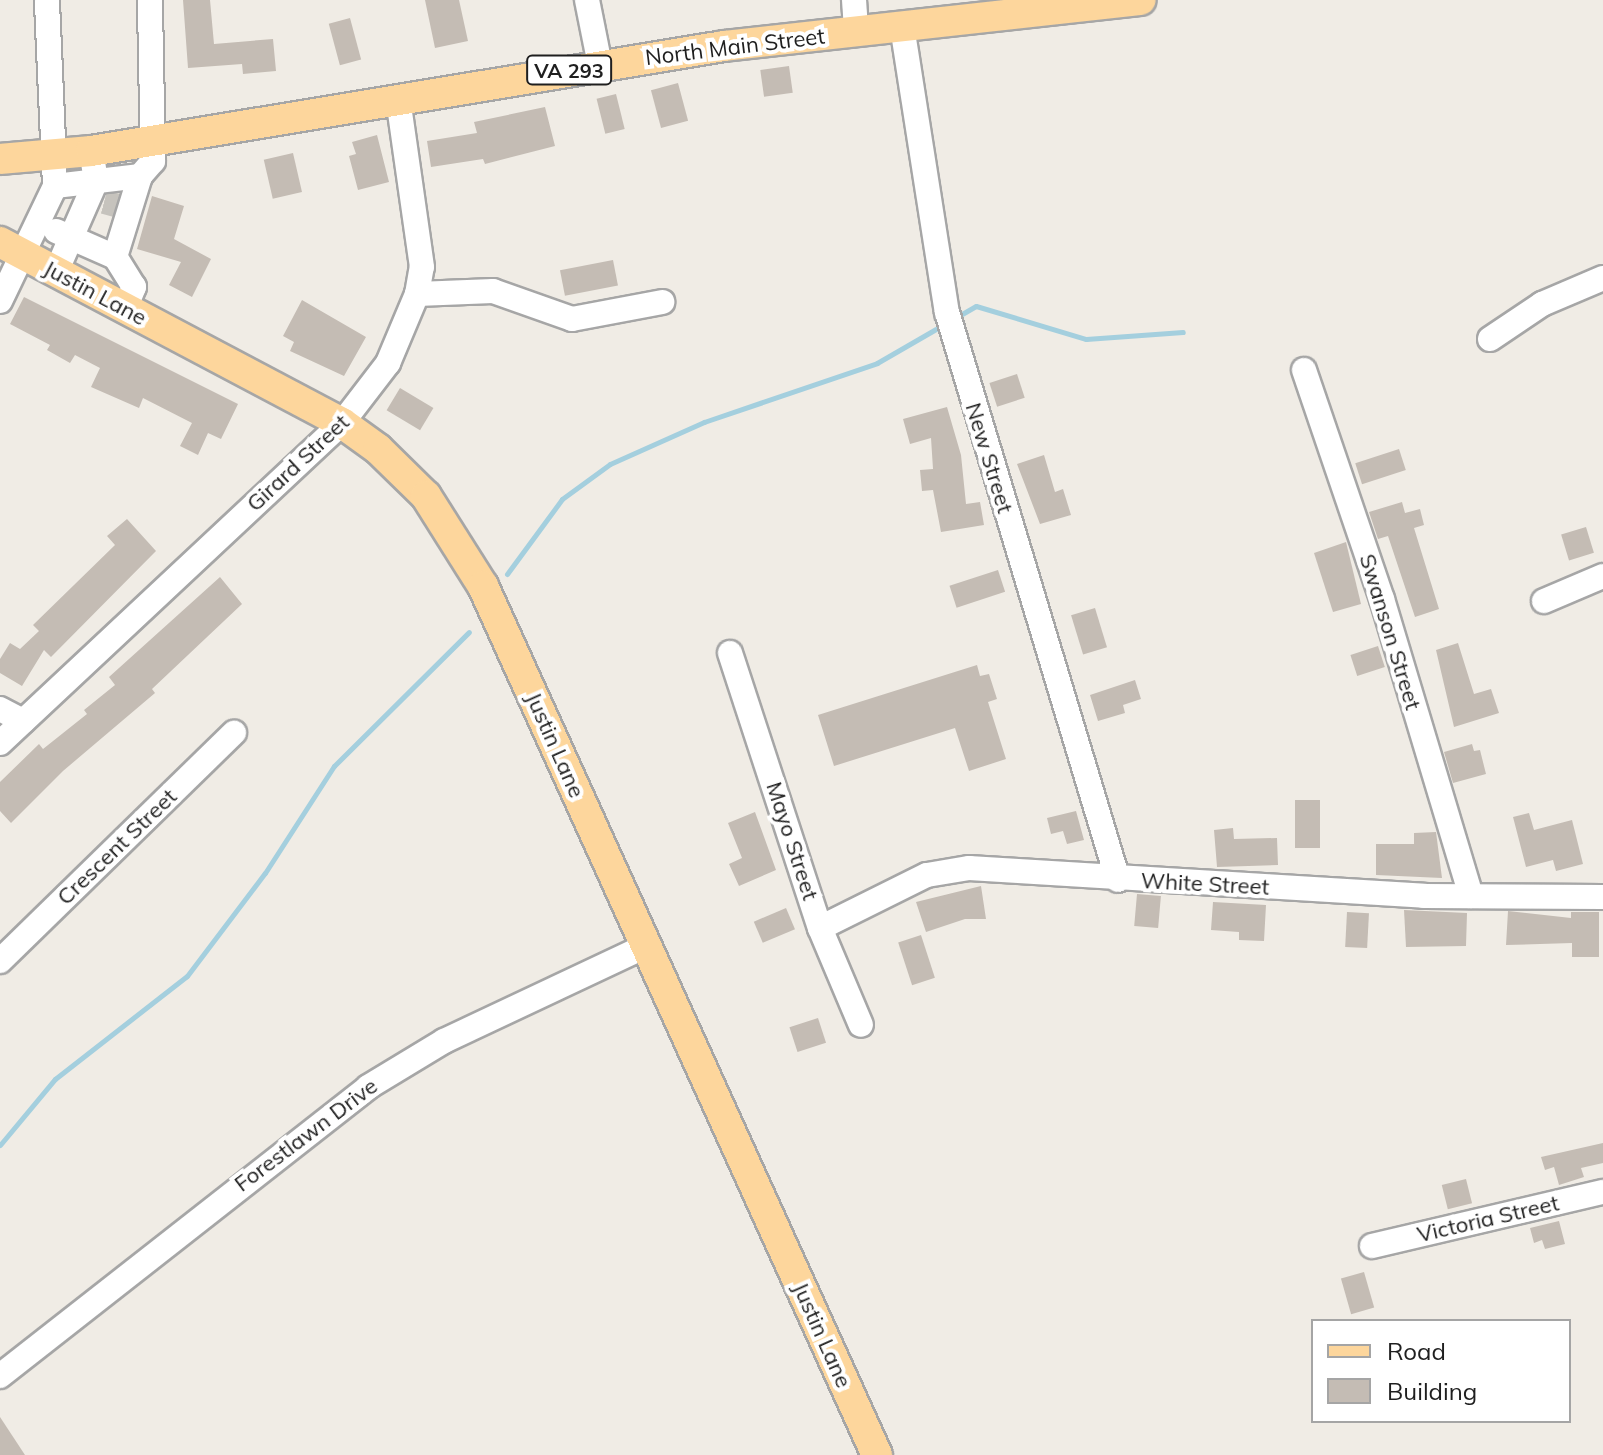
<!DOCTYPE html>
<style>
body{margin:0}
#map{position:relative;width:1603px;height:1455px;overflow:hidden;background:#f0ece5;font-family:Mulish,sans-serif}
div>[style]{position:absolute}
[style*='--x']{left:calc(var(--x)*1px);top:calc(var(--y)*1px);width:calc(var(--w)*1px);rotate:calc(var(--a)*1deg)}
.stream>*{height:5px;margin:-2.5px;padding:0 2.5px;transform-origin:2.5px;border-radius:2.5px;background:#a4cfde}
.building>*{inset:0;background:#c4bcb4;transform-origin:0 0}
.minor-tunnel>*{height:24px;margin-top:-12px;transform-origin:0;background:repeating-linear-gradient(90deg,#c6c3bd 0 24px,transparent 0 36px)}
.roads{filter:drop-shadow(2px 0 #a6a6a6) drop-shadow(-2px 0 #a6a6a6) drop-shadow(0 2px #a6a6a6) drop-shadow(0 -2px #a6a6a6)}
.minor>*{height:24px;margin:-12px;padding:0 12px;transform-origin:12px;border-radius:12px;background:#fff}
.major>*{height:30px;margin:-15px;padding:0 15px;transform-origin:15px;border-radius:15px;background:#fdd69c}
span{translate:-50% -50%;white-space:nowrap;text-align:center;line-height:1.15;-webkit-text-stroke:8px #fff;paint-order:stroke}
.shield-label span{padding:2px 6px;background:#fff;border:2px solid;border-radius:6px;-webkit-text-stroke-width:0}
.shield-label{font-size:20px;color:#1f1f1f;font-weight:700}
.street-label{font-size:22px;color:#1f1f1f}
.legend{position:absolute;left:1311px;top:1319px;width:260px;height:104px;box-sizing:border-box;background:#fff;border:2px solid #a5a5a5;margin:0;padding:10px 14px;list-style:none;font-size:24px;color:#1f1f1f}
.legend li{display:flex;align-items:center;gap:16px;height:40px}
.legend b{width:40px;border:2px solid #a5a5a5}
</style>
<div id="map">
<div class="stream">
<div style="--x:962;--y:314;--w:16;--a:-30"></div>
<div style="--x:976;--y:306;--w:115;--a:16.7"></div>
<div style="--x:1086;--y:339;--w:97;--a:-4.1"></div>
<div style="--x:507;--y:574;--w:93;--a:-53.7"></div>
<div style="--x:562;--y:499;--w:59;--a:-36.1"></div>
<div style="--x:610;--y:464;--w:103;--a:-24.1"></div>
<div style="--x:704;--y:422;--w:183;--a:-18.8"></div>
<div style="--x:877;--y:363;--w:68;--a:-30"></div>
<div style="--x:0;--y:1145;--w:86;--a:-50.2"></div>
<div style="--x:55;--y:1079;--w:167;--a:-38"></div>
<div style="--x:187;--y:976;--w:129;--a:-52.9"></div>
<div style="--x:265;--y:873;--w:127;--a:-57.2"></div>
<div style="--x:334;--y:766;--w:190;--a:-44.8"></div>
</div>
<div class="building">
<div style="clip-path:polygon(183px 0,210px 0,214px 44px,273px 39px,276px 71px,243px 74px,242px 64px,188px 68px)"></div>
<div style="clip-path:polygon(425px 0,459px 0,468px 41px,435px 48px)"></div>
<div style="left:350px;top:18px;width:43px;height:22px;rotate:75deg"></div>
<div style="left:789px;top:66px;width:27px;height:29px;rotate:82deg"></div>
<div style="left:678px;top:83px;width:39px;height:28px;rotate:75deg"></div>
<div style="left:616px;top:94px;width:36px;height:20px;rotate:76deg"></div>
<div style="clip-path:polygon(545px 107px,555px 146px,485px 164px,483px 159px,431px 167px,427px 141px,477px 133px,474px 122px)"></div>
<div style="clip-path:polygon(377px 135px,389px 182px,358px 190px,349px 156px,356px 154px,352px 142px)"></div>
<div style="left:293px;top:153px;width:40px;height:30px;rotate:77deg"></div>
<div style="clip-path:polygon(152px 196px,184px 206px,174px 239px,211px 259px,192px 297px,169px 285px,181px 262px,137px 249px)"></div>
<div style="left:613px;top:260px;width:26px;height:54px;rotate:79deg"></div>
<div style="clip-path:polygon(24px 297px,238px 404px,221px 439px,208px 433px,198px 455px,180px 446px,192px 423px,143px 398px,139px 408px,91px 387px,100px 368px,75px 355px,70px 363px,47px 350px,50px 345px,10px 324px)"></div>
<div style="clip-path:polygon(302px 300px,366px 337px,344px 376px,290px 351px,294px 342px,283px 336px)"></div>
<div style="left:1017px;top:374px;width:25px;height:29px;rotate:72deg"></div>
<div style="left:400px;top:388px;width:39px;height:26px;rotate:31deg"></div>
<div style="clip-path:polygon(947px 407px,961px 455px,966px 504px,980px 502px,984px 525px,941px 532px,933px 490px,922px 491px,920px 470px,933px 469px,931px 438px,910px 444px,903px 419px)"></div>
<div style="left:1399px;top:449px;width:22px;height:46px;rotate:72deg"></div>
<div style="clip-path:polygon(1044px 455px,1055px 492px,1063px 489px,1071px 515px,1040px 524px,1017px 464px)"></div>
<div style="clip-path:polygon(1402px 502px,1405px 513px,1420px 509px,1424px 525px,1414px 528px,1439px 609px,1415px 617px,1388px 536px,1378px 539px,1369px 512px)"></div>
<div style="clip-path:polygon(127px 519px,156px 551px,51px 657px,44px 650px,22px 686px,0 673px,0 659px,10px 643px,20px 649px,39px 631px,33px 625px,115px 545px,107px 536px)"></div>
<div style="left:1586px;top:527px;width:27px;height:26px;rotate:73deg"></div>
<div style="clip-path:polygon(1346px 542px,1361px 604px,1333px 612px,1314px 553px)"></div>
<div style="left:998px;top:570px;width:23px;height:51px;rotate:72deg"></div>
<div style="clip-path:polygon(220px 577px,242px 604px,152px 689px,155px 693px,63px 771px,11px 823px,0 811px,0 782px,39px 744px,43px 749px,87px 714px,84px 710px,115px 685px,109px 677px)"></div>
<div style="left:1095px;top:608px;width:41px;height:25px;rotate:73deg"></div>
<div style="clip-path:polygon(1458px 643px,1474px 694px,1491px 689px,1499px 713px,1454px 727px,1436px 650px)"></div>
<div style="left:1378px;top:646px;width:22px;height:29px;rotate:72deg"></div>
<div style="clip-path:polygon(977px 665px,980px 676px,989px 674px,997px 699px,988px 702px,1006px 759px,969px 771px,955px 728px,834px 766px,818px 715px)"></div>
<div style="clip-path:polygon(1135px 680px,1141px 699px,1123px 705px,1125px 713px,1098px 721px,1090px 695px)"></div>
<div style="clip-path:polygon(1472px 744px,1474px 751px,1480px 750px,1486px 774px,1453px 783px,1444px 752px)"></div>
<div style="left:1295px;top:800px;width:25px;height:48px"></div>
<div style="clip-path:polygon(1076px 811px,1084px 840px,1067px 844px,1063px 831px,1051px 834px,1047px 818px)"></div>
<div style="clip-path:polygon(755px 812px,776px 870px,739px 886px,729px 864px,742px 858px,728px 823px)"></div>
<div style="clip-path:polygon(1529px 813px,1534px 830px,1572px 820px,1583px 864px,1556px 871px,1553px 860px,1526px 867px,1513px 817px)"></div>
<div style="clip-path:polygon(1233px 828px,1234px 839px,1277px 838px,1278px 865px,1217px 867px,1214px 830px)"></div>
<div style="clip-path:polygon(1436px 832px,1442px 878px,1376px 875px,1376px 844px,1414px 844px,1414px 833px)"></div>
<div style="clip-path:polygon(981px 886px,986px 919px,965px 919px,926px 932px,916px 902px)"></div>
<div style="left:1137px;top:894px;width:24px;height:32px;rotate:5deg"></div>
<div style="clip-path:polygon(1213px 902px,1266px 905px,1264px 941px,1239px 940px,1239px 932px,1211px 930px)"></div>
<div style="left:786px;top:908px;width:23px;height:35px;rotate:67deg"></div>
<div style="clip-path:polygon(1404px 910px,1467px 913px,1466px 946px,1406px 947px)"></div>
<div style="clip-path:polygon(1508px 911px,1571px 918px,1571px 912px,1599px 912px,1599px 957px,1572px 957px,1572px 943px,1506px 945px)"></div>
<div style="left:1347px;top:912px;width:22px;height:35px;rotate:3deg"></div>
<div style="left:921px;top:935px;width:45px;height:24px;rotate:72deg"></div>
<div style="left:818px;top:1018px;width:26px;height:30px;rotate:72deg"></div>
<div style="clip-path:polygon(1603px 1143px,1603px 1163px,1581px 1168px,1584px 1177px,1559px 1185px,1554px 1167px,1545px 1170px,1541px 1157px)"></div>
<div style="left:1466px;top:1179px;width:25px;height:25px;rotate:76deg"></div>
<div style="clip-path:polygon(1559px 1221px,1565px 1244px,1545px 1249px,1542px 1240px,1534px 1243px,1530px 1228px)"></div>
<div style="left:1364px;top:1272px;width:37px;height:24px;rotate:74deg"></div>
<div style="clip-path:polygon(0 1417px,25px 1455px,0 1455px)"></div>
</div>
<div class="minor-tunnel">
<div style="--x:104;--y:202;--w:20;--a:15"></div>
</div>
<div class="roads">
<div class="minor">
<div style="--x:587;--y:0;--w:66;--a:78.7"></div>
<div style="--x:854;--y:0;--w:31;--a:86"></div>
<div style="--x:902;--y:26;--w:290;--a:81.1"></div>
<div style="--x:947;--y:312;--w:593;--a:73.25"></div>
<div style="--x:55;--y:186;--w:86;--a:-6.7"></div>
<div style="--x:56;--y:231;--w:64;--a:23.8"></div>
<div style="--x:56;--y:272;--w:99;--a:-66.3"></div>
<div style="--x:96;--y:181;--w:30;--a:-99"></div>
<div style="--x:417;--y:294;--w:76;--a:-2.3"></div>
<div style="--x:493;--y:291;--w:84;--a:19.5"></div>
<div style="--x:572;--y:319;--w:92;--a:-10.7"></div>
<div style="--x:0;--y:301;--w:127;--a:-64.4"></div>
<div style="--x:55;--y:186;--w:186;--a:-92.5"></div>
<div style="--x:125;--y:309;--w:24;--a:-68"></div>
<div style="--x:134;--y:287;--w:36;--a:-122"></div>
<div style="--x:115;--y:257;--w:85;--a:-72.8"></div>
<div style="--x:140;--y:176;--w:20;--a:-49"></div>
<div style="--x:153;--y:161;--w:161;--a:-91.1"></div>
<div style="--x:1490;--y:339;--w:63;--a:-33.9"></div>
<div style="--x:1542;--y:304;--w:66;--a:-23.1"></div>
<div style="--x:1304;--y:370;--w:242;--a:71.2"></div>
<div style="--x:1382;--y:599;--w:310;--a:73.3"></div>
<div style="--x:1544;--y:601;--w:64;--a:-23"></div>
<div style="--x:730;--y:653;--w:289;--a:71.9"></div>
<div style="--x:820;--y:928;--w:105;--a:67.1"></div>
<div style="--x:0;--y:709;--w:26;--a:28"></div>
<div style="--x:0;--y:743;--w:468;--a:-43.1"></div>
<div style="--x:342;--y:423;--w:76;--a:-52.5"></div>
<div style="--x:388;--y:363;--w:75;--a:-67.2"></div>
<div style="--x:417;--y:294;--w:27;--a:-80"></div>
<div style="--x:422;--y:267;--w:171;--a:-98.1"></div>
<div style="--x:820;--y:928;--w:119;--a:-26.4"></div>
<div style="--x:927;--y:875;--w:43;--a:-9.5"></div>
<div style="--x:969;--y:868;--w:456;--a:3.5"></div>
<div style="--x:1424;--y:896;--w:179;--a:0.3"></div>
<div style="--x:0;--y:961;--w:327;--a:-44.3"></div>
<div style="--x:1372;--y:1246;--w:237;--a:-13.2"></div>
<div style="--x:0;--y:1376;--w:468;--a:-38.1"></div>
<div style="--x:368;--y:1087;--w:89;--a:-31.2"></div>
<div style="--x:444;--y:1041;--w:223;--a:-25.2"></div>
</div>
<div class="major">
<div style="--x:0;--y:159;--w:91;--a:-5"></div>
<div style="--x:91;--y:151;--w:642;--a:-9.42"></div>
<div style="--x:724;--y:46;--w:419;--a:-6.3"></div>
<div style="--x:0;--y:242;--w:387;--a:27.9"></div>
<div style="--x:342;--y:423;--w:44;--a:35.8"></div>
<div style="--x:378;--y:449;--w:67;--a:44.4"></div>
<div style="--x:426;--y:496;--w:107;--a:57.7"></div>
<div style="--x:483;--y:586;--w:954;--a:65.61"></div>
</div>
</div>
<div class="shield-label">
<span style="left:569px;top:70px">VA 293</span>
</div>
<div class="street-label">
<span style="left:735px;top:47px;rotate:-7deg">North Main Street</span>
<span style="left:95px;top:293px;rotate:28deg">Justin Lane</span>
<span style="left:989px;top:458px;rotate:73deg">New Street</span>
<span style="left:298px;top:463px;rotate:-43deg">Girard Street</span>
<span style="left:1390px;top:632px;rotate:73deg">Swanson Street</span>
<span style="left:555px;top:745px;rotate:66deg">Justin Lane</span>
<span style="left:792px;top:841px;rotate:72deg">Mayo Street</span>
<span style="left:117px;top:847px;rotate:-44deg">Crescent Street</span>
<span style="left:1205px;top:884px;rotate:3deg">White Street</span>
<span style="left:306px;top:1135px;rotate:-37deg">Forestlawn Drive</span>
<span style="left:1488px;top:1219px;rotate:-13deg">Victoria Street</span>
<span style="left:822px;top:1335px;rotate:66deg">Justin Lane</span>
</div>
<ul class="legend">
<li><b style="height:10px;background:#fdd69c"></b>Road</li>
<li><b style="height:22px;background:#c4bcb4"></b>Building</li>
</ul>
</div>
